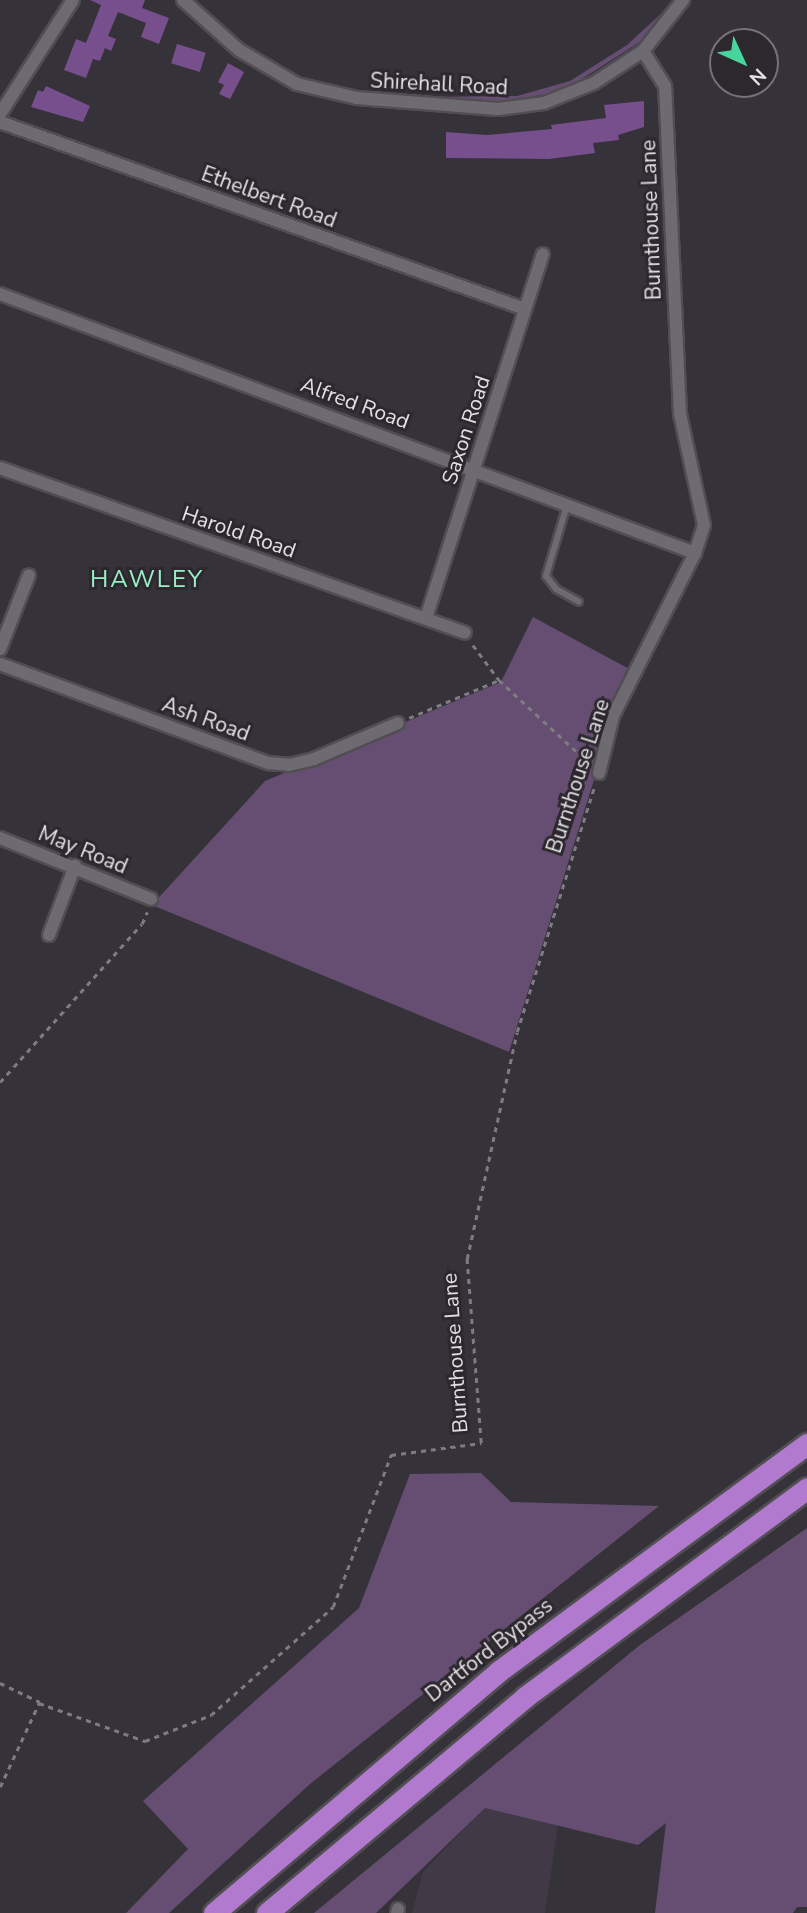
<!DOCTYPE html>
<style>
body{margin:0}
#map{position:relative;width:807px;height:1913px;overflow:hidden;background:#363239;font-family:"Nunito Sans",sans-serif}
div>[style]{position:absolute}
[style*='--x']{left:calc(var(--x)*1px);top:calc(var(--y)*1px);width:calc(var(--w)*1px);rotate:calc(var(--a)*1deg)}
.built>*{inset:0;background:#413a46}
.green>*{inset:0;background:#664e73}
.building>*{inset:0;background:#774f8d;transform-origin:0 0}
.path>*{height:2.5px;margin-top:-1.25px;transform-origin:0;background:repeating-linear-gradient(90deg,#7e7b81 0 5px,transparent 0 10px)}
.roads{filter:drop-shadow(2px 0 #514e53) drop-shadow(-2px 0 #514e53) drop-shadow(0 2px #514e53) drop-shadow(0 -2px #514e53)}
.lane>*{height:6px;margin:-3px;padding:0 3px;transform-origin:3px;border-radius:3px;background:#6e6a71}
.street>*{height:12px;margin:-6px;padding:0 6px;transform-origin:6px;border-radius:6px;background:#6e6a71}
.highway>*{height:21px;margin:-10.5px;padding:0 10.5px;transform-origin:10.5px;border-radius:10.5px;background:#b17ace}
span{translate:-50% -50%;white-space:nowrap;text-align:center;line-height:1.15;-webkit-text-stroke:6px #2c282e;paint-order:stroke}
.street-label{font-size:21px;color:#e4e1e6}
.quarter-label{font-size:24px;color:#99eec6;letter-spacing:2px}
.north{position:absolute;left:709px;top:28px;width:70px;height:70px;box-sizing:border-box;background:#2c282e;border:2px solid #767278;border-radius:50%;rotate:135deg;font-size:19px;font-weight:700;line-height:28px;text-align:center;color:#e4e1e6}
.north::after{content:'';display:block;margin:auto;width:24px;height:32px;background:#48d49d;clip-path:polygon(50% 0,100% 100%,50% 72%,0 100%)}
</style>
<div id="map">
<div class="built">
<div style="clip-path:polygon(485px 1807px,558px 1825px,545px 1913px,412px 1913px,423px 1872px)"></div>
</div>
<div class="green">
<div style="clip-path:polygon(676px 0,649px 36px,563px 91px,495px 103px,429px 97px,517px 96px,570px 81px,627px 45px)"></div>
<div style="clip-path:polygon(533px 617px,633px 671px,598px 767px,509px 1052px,152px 905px,265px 781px,501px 682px)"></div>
<div style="clip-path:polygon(481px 1473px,511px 1502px,659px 1506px,310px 1784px,169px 1913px,126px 1913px,188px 1849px,143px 1801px,359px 1608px,410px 1474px)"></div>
<div style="clip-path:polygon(807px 1528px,807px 1907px,797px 1907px,793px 1913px,655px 1913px,666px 1823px,638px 1845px,485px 1808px,376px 1913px,314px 1913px,640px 1645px)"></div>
</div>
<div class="building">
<div style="clip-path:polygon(90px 0,145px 0,142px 8px,169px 18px,159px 44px,141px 37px,146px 23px,118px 12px,108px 36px,116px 39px,111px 51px,105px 48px,100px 61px,93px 59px,86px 78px,64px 70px,76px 39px,86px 43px,101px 5px)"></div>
<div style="left:177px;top:44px;width:30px;height:20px;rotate:17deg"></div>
<div style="clip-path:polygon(228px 63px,244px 72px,230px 99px,219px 94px,224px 85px,218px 82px)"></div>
<div style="clip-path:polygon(46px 86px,90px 106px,83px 122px,31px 107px,38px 90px,43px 92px)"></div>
<div style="clip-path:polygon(644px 101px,644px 127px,618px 135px,619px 140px,593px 143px,595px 153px,549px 159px,446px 158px,446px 132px,487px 135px,552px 129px,551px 125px,606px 118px,604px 105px)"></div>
</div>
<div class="path">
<div style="--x:473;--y:645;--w:44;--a:53.4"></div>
<div style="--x:499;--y:680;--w:121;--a:42.7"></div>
<div style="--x:409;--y:718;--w:98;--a:-22.9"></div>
<div style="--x:0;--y:1082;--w:212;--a:-48.1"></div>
<div style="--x:142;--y:924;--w:13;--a:-67"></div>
<div style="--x:0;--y:1683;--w:44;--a:25.4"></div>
<div style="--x:0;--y:1787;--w:93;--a:-65.1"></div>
<div style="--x:39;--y:1703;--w:113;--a:19.7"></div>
<div style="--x:145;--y:1741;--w:71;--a:-21.5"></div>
<div style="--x:211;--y:1715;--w:163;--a:-41.5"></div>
<div style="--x:333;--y:1607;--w:163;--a:-69.1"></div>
<div style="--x:391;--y:1455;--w:91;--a:-7.6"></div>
<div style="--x:481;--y:1443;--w:185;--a:-94.4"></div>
<div style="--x:467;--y:1259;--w:232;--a:-77.6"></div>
<div style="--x:517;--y:1032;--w:260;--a:-72.5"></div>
</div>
<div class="roads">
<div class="lane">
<div style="--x:567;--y:505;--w:74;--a:106.5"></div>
<div style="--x:546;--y:576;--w:16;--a:52"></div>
<div style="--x:556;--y:589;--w:26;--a:29"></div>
</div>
<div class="street">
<div style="--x:183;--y:0;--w:75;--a:41.8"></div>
<div style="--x:239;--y:50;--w:67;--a:30.4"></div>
<div style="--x:297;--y:84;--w:62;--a:13.1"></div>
<div style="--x:357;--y:98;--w:141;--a:4.5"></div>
<div style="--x:498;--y:109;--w:46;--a:-7.4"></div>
<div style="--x:544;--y:103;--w:54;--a:-21.8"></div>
<div style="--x:594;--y:83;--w:59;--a:-33.1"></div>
<div style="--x:643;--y:51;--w:65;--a:-51.9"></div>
<div style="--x:0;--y:114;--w:135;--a:-57.4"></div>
<div style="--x:0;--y:122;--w:557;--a:19.61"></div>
<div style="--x:0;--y:294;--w:742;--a:20.44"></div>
<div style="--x:0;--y:468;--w:493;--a:19.5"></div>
<div style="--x:426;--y:618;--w:382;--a:-72.2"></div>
<div style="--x:0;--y:649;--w:79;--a:-68.6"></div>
<div style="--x:0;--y:664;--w:286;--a:20.3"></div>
<div style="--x:268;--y:763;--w:21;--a:5"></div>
<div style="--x:289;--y:765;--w:26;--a:-13"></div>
<div style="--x:314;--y:759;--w:91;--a:-23.2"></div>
<div style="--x:599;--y:773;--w:59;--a:-76.2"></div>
<div style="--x:613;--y:716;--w:182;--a:-63.3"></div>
<div style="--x:695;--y:553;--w:29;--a:-72"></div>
<div style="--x:704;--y:525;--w:114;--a:-102.2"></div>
<div style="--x:680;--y:414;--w:328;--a:-92.6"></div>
<div style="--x:665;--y:86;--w:41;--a:-122.2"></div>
<div style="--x:0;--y:838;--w:163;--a:22"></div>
<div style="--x:49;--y:935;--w:74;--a:-69.4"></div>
<div style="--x:397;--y:1913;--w:4;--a:-76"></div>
</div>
<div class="highway">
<div style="--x:214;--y:1913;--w:374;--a:-40.3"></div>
<div style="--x:499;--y:1671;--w:383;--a:-36.4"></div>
<div style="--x:267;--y:1913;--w:336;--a:-39.9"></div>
<div style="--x:525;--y:1697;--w:351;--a:-36.5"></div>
</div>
</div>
<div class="street-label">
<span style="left:439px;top:84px;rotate:3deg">Shirehall Road</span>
<span style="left:269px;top:197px;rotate:20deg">Ethelbert Road</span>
<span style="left:651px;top:220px;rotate:-92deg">Burnthouse Lane</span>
<span style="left:355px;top:403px;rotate:20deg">Alfred Road</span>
<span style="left:466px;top:430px;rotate:-72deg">Saxon Road</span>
<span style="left:239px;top:532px;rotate:19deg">Harold Road</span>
<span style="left:206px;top:719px;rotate:20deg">Ash Road</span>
<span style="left:578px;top:776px;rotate:-72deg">Burnthouse Lane</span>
<span style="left:83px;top:850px;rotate:22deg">May Road</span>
<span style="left:455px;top:1353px;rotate:-94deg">Burnthouse Lane</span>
<span style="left:489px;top:1650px;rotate:-38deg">Dartford Bypass</span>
</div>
<div class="quarter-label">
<span style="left:147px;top:580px">HAWLEY</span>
</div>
<div class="north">N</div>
</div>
